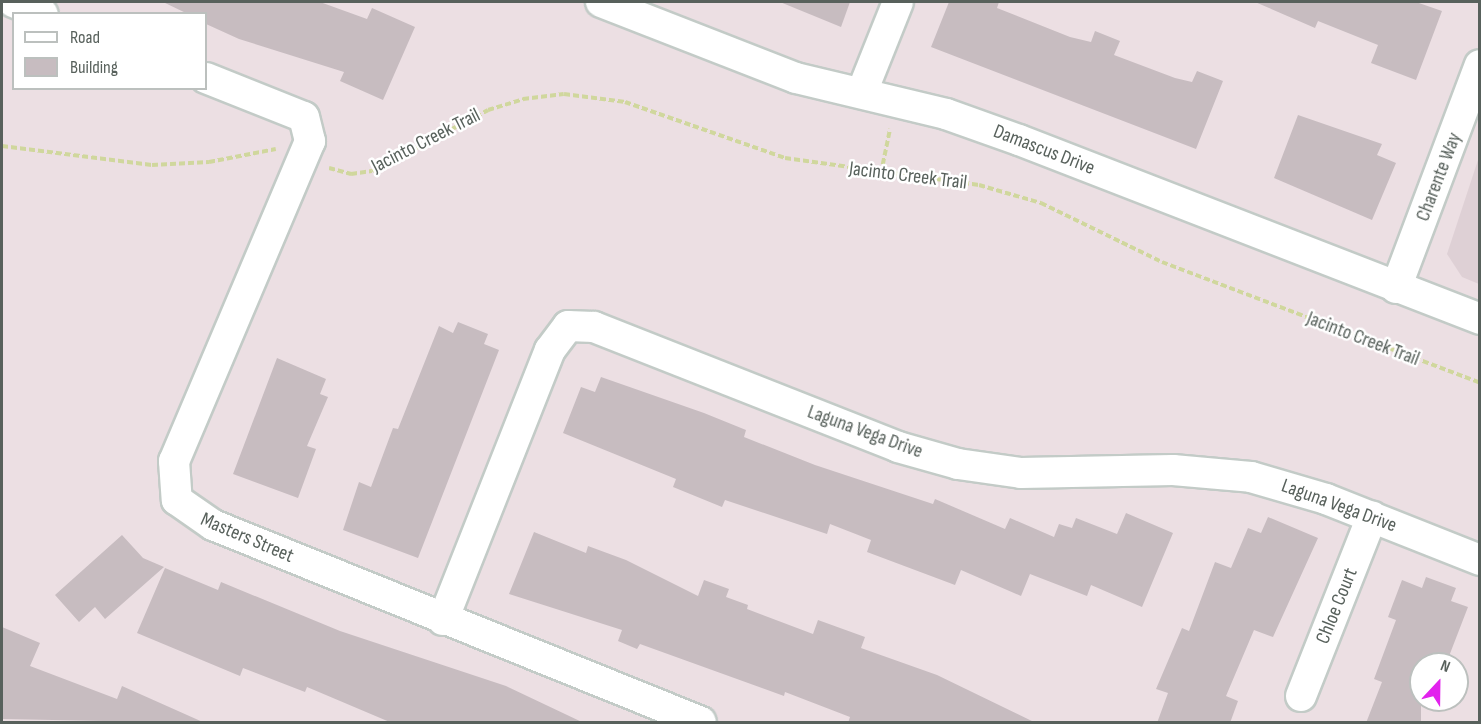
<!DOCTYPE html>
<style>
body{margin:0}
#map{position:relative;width:1481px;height:724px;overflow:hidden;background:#ecdfe3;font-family:"Sofia Sans Condensed",sans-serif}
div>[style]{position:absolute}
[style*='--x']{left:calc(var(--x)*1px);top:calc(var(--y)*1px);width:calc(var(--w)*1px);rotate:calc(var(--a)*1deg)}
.education>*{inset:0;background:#ded0d5}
.building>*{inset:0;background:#c7bcc0}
.path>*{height:4px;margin-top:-2px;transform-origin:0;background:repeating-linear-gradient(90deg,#d0d79d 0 6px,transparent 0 9px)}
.roads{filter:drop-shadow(2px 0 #c3cbc7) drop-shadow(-2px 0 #c3cbc7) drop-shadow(0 2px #c3cbc7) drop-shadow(0 -2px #c3cbc7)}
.minor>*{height:30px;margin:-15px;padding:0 15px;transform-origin:15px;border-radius:15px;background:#fff}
span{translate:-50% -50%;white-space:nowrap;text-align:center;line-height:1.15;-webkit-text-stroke:5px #fff;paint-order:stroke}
.street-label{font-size:20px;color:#58615c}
.frame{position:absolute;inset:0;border:3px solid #58615c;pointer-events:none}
.legend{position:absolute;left:12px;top:12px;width:195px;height:78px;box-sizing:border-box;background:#fff;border:2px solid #bcc0be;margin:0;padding:8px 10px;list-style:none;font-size:18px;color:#58615c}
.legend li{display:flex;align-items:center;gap:12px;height:30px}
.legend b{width:30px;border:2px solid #bcc0be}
.north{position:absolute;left:1409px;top:652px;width:60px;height:60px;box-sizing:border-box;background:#fff;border:2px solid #bcc0be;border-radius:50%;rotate:22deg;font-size:16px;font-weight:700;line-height:24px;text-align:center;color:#58615c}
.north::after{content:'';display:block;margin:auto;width:21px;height:27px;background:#e223ed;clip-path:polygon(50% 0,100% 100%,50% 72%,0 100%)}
</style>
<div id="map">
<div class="education">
<div style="clip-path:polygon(1479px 157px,1479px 284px,1462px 277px,1447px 254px)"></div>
</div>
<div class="building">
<div style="clip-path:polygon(163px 2px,320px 2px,367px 19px,372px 8px,415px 27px,383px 100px,340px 81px,344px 72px,239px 39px,206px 24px,206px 14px,188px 14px)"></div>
<div style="clip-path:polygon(780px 2px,850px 2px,841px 27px)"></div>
<div style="clip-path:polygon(949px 2px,999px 2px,997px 8px,1070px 37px,1091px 42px,1095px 31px,1120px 41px,1114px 55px,1175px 78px,1192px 82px,1197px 71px,1223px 81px,1196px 149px,931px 47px)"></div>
<div style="clip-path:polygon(1255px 2px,1416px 2px,1442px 11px,1416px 80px,1371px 63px,1378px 45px,1318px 21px,1315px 28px)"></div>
<div style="clip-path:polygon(1298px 115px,1382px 144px,1377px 155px,1396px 163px,1372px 220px,1274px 178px)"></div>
<div style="clip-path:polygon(458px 322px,488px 334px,484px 344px,499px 350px,418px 558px,343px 530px,359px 482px,371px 487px,393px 428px,398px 429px,439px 326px,453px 333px)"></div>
<div style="clip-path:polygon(277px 358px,326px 379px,320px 394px,328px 397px,307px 446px,316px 449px,298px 498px,233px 474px)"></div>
<div style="clip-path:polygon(601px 377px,704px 413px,746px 430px,744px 437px,815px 465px,933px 504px,935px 499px,1005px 529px,1010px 518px,1054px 537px,1059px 524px,1072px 528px,1076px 518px,1117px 534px,1126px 513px,1173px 533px,1142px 607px,1091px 585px,1087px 596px,1030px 574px,1021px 596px,961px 570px,955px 585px,867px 552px,871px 540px,830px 524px,827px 534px,725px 500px,722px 507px,673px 487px,676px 479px,563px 433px,581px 387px,595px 392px)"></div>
<div style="clip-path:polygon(1268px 517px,1318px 538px,1273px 637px,1254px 630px,1226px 696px,1238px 701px,1230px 723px,1157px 723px,1168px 693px,1156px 689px,1182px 628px,1189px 631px,1215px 562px,1231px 568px,1248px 528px,1261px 533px)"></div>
<div style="clip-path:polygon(534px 532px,586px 553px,588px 546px,626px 560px,698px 596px,704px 580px,729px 589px,726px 597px,748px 605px,747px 609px,813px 634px,818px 620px,865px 637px,861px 648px,937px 675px,1036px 723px,848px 723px,850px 717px,785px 692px,784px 696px,640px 644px,637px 649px,618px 641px,622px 630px,509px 594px)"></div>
<div style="clip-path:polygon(122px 535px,143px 558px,164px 567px,105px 619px,95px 607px,79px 622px,55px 595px)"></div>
<div style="clip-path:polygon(165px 568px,218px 590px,221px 582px,340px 631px,506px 686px,584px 723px,392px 723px,307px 687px,305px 692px,243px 668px,240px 676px,137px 633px)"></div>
<div style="clip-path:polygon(1426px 577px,1456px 588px,1451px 601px,1468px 607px,1446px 664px,1421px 664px,1421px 723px,1366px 723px,1382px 682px,1374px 679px,1396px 620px,1388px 617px,1402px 580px,1422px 588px)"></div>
<div style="clip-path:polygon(2px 627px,40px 643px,30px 666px,117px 699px,122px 686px,205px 723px,2px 719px)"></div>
</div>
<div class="path">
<div style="--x:2;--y:146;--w:151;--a:7.2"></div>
<div style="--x:152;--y:165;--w:57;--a:-3"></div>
<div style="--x:209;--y:162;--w:68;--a:-11"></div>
<div style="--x:329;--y:168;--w:23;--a:15"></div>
<div style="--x:351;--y:174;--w:21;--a:-8"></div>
<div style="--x:372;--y:171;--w:131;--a:-27.7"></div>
<div style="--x:488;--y:110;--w:37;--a:-17"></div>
<div style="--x:523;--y:99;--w:41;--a:-7"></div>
<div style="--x:564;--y:94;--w:62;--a:7.5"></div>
<div style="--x:625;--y:102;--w:170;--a:19.3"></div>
<div style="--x:785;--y:158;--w:196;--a:7.9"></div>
<div style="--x:979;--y:185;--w:65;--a:16.2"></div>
<div style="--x:1041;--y:203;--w:135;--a:26"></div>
<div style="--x:1162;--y:262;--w:340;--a:20.8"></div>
<div style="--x:881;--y:173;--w:45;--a:-78.4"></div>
</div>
<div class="roads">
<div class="minor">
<div style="--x:13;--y:2;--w:32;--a:22"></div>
<div style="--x:601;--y:2;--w:209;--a:21.3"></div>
<div style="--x:796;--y:78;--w:154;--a:13.5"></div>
<div style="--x:946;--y:114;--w:77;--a:19.6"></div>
<div style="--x:1019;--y:140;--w:495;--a:21.2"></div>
<div style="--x:206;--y:78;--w:105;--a:21.7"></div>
<div style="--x:304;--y:117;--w:25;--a:76"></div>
<div style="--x:310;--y:141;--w:348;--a:113"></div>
<div style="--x:174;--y:461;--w:39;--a:86"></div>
<div style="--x:177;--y:500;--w:44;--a:34.8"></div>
<div style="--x:213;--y:525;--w:526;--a:21.98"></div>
<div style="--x:862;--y:92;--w:97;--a:-68.2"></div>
<div style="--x:1396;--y:288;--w:238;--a:-69.4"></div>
<div style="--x:443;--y:620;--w:290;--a:-68.4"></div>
<div style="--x:550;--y:350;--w:30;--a:-53"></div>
<div style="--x:568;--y:326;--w:26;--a:2"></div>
<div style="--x:594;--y:327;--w:327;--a:21.5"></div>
<div style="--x:898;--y:447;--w:62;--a:15.8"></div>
<div style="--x:958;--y:464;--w:64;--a:8.1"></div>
<div style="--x:1021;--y:473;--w:152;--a:-1.1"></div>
<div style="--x:1173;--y:470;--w:78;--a:5.1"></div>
<div style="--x:1251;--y:477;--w:78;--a:16.3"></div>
<div style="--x:1326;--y:499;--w:166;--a:21.6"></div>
<div style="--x:1301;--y:696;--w:193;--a:-68.4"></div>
</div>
</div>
<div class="street-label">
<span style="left:426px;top:141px;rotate:-27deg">Jacinto Creek Trail</span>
<span style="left:1044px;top:150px;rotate:21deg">Damascus Drive</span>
<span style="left:908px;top:176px;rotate:7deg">Jacinto Creek Trail</span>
<span style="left:1439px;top:177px;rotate:-69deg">Charente Way</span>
<span style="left:1363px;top:339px;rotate:21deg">Jacinto Creek Trail</span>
<span style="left:865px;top:432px;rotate:20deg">Laguna Vega Drive</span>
<span style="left:1339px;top:506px;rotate:20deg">Laguna Vega Drive</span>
<span style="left:247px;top:538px;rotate:23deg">Masters Street</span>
<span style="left:1337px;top:606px;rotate:-68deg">Chloe Court</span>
</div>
<div class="frame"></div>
<ul class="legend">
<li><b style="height:8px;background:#fff"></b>Road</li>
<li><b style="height:16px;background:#c7bcc0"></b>Building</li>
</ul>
<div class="north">N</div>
</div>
